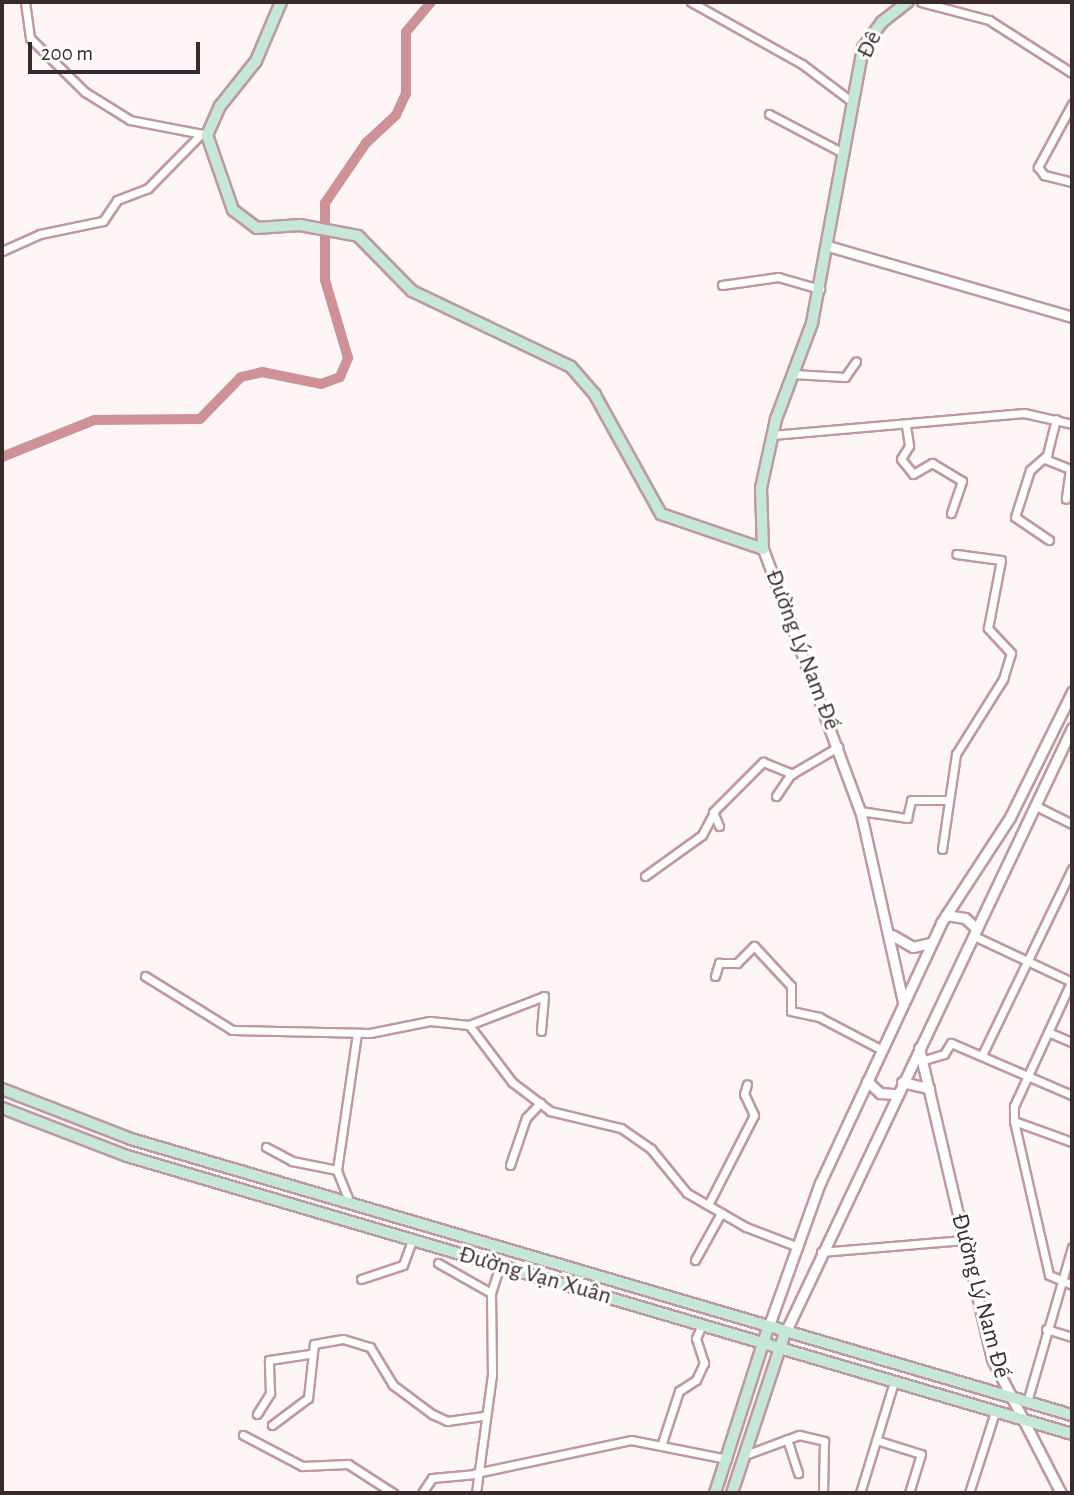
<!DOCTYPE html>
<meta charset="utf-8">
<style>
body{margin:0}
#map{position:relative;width:1074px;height:1495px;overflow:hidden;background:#fef5f6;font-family:"Alegreya Sans",sans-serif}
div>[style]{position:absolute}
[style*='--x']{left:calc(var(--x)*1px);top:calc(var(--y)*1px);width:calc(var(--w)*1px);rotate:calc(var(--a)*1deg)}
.river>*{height:10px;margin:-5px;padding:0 5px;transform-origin:5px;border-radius:5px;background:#cd9196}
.roads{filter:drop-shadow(2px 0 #bf999c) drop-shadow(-2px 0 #bf999c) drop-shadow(0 2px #bf999c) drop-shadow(0 -2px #bf999c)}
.minor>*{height:7px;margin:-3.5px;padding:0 3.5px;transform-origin:3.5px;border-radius:3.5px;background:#fff}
.tertiary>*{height:9px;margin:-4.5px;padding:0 4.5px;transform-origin:4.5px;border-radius:4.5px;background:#fff}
.secondary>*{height:10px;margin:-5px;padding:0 5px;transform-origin:5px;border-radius:5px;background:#c4e7d9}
span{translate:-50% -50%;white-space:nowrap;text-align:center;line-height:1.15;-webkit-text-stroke:6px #fff;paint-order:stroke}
.street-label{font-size:24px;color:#392a2b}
.frame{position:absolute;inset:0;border:4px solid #392a2b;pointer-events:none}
.scale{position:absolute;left:28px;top:42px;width:172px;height:32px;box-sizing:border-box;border:4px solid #392a2b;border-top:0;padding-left:9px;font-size:21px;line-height:24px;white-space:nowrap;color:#392a2b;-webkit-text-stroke:5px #fff;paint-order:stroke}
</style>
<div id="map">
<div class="river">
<div style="--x:2;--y:457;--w:99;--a:-21.9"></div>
<div style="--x:94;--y:420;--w:106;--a:-0.5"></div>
<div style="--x:200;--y:419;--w:59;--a:-45.7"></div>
<div style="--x:241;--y:377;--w:22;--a:-13"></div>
<div style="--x:262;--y:372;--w:60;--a:11.5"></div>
<div style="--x:321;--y:384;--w:20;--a:-20"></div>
<div style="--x:340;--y:377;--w:21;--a:-67"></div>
<div style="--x:348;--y:358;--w:81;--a:-106.4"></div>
<div style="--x:325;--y:280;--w:77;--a:-90"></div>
<div style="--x:325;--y:203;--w:73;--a:-55.7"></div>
<div style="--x:366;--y:143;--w:41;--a:-43"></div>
<div style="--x:396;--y:115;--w:23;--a:-65"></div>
<div style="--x:406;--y:94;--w:62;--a:-90"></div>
<div style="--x:406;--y:32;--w:39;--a:-50"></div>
</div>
<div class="roads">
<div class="minor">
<div style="--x:25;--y:2;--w:36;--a:82"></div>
<div style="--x:30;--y:38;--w:77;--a:44.5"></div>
<div style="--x:85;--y:92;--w:53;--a:31.9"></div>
<div style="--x:130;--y:120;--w:78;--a:11"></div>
<div style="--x:691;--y:2;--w:127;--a:29.2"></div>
<div style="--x:802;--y:64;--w:61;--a:37.1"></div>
<div style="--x:921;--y:2;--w:70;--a:14.8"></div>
<div style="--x:989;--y:20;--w:98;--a:32.6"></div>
<div style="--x:1072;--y:104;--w:72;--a:118.4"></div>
<div style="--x:1038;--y:167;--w:10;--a:53"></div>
<div style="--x:1044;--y:175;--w:29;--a:14"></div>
<div style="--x:769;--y:114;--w:84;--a:27.8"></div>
<div style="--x:2;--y:251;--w:42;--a:-24.1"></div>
<div style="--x:40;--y:234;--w:64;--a:-11.7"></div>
<div style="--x:103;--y:221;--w:25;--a:-56"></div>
<div style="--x:117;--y:200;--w:33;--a:-21"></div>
<div style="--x:148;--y:188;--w:76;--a:-45.5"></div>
<div style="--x:722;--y:285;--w:57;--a:-8.1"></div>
<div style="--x:778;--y:277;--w:44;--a:15.9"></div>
<div style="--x:793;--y:374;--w:52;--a:3.3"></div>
<div style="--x:845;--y:377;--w:19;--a:-55"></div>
<div style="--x:906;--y:426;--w:20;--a:81"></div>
<div style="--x:909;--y:446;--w:15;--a:122"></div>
<div style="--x:901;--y:459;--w:19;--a:51"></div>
<div style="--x:913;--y:474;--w:22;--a:-30"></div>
<div style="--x:932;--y:463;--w:35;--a:31"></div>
<div style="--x:962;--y:481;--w:34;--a:109"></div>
<div style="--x:772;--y:435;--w:253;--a:-5"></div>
<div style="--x:1024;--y:413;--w:49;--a:12.9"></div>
<div style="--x:1045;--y:459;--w:27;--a:22"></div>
<div style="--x:1070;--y:469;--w:30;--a:98"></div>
<div style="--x:1049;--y:540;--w:41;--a:-145.9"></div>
<div style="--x:1015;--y:517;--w:49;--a:-72.3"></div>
<div style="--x:1030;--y:470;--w:23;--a:-41"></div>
<div style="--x:1047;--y:455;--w:37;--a:-76"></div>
<div style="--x:776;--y:796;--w:25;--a:-56"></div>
<div style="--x:790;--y:775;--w:56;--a:-30.3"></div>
<div style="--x:1036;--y:806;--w:40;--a:26.6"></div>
<div style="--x:860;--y:811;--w:48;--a:8.5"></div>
<div style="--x:907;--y:818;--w:18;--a:-77"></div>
<div style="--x:911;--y:800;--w:35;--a:0"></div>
<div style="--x:719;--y:826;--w:15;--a:-113"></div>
<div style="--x:713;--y:812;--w:71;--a:-45"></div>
<div style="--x:763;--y:762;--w:32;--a:22"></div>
<div style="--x:942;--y:849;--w:96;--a:-81.6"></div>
<div style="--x:956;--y:754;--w:89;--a:-57.9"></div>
<div style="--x:1003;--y:679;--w:27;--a:-73"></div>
<div style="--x:1011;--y:653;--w:34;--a:-133"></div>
<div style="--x:988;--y:628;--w:69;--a:-79.2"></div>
<div style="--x:1001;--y:560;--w:45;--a:-172.4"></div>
<div style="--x:645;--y:876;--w:70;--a:-35.7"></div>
<div style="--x:702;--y:835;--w:21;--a:-62"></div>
<div style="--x:974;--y:936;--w:108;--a:25.1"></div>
<div style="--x:145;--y:976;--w:102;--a:31.8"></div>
<div style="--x:232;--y:1030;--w:138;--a:1.2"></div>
<div style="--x:370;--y:1033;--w:61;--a:-11.3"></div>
<div style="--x:430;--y:1021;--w:39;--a:6"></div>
<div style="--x:469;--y:1025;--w:71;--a:53"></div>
<div style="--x:512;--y:1082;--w:48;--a:37.3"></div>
<div style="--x:550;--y:1111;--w:73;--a:13.5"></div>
<div style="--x:621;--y:1128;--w:37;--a:35"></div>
<div style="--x:651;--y:1149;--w:57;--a:50.7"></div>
<div style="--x:687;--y:1193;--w:68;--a:30"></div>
<div style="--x:746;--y:1227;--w:56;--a:21"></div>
<div style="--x:715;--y:976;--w:14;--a:-73"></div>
<div style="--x:719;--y:963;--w:18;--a:0"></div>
<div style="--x:737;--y:963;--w:24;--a:-45"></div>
<div style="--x:754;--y:946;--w:54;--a:47.2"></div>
<div style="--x:791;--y:986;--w:25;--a:90"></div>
<div style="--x:791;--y:1011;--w:29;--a:12"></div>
<div style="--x:819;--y:1017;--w:71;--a:27.6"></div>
<div style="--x:1072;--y:980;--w:139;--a:114.7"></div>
<div style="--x:1014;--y:1106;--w:15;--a:90"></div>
<div style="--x:1014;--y:1121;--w:158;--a:77.2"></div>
<div style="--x:1049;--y:1275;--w:25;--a:23"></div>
<div style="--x:469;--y:1025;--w:80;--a:-21.1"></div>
<div style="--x:544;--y:996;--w:35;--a:95"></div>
<div style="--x:1048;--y:1032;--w:26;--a:23"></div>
<div style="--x:982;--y:1055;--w:207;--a:-64.2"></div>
<div style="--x:921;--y:1061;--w:24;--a:-17"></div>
<div style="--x:944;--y:1054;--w:13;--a:-58"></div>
<div style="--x:951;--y:1043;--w:132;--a:23.3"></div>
<div style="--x:1014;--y:1121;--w:62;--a:19.9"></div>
<div style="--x:266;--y:1147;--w:30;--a:28"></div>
<div style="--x:292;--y:1161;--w:46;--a:11.3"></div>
<div style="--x:510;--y:1165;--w:50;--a:-71.2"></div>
<div style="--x:526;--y:1118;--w:21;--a:-47"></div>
<div style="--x:350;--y:1203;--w:35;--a:-112"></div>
<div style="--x:337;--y:1170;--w:138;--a:-81.7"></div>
<div style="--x:708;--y:1205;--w:101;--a:-62.9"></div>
<div style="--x:754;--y:1115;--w:23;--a:-115"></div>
<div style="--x:744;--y:1094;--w:10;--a:-73"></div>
<div style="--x:821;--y:1252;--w:143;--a:-4.8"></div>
<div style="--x:695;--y:1260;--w:54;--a:-61"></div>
<div style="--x:438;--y:1263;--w:61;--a:29.5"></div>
<div style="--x:361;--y:1279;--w:44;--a:-18.4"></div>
<div style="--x:403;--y:1265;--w:27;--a:-70"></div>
<div style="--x:1046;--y:1329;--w:27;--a:17"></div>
<div style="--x:1027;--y:1402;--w:161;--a:-73.8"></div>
<div style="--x:257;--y:1414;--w:25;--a:-58"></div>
<div style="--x:270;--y:1393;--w:33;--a:-92"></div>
<div style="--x:269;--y:1360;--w:40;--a:-8.5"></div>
<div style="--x:272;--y:1425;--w:45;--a:-36.9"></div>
<div style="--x:308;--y:1398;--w:54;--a:-83.7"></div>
<div style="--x:314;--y:1344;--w:29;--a:-10"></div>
<div style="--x:343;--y:1339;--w:28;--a:17"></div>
<div style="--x:370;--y:1347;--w:44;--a:58.8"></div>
<div style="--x:393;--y:1385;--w:49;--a:36.6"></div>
<div style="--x:432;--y:1414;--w:17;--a:25"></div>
<div style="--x:447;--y:1421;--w:37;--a:-8"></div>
<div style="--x:243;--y:1435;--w:67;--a:27.7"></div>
<div style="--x:302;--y:1466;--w:46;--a:-2.5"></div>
<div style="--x:348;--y:1464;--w:54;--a:32.8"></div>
<div style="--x:787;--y:1439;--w:36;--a:72"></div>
<div style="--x:876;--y:1440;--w:47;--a:17.3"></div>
<div style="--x:921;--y:1454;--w:41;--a:107.1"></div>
<div style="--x:662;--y:1443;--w:55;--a:-71.9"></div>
<div style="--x:679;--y:1391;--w:20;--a:-33"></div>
<div style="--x:696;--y:1380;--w:19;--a:-65"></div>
<div style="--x:704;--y:1363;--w:26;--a:-108"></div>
<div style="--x:696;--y:1338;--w:14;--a:-65"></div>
<div style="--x:745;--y:1455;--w:58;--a:-20.3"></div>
<div style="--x:799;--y:1435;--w:26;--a:13"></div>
<div style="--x:824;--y:1441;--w:52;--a:91.1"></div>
<div style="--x:476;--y:1473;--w:158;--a:-12"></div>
<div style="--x:631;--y:1440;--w:98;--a:11.2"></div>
<div style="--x:422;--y:1493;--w:18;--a:-56"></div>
<div style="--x:432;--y:1478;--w:44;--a:-5.2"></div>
<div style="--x:476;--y:1493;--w:119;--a:-82.3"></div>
<div style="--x:492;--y:1375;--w:82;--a:-90.7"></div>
<div style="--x:491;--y:1293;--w:28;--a:-72"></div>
<div style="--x:860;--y:1493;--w:116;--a:-73"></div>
<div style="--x:969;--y:1493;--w:85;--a:-72.2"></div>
</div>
<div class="tertiary">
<div style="--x:828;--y:246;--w:254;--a:16.2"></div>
<div style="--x:763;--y:549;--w:283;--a:69.7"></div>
<div style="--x:861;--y:814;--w:193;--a:77.4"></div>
<div style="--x:946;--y:915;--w:19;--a:9"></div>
<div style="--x:965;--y:918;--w:16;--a:43"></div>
<div style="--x:892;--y:935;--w:24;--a:30"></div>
<div style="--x:913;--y:947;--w:18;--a:-13"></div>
<div style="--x:919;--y:1048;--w:319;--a:76.8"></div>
<div style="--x:992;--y:1359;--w:151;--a:62.8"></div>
<div style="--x:867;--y:1081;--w:18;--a:43"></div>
<div style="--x:880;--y:1093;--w:16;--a:4"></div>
<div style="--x:902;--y:1082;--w:28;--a:13"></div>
<div style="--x:768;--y:1328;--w:154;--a:-70.3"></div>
<div style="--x:820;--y:1183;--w:287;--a:-65"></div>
<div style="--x:941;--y:923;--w:126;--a:-56.9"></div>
<div style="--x:1010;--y:817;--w:140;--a:-63.6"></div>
<div style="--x:785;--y:1333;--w:670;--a:-64.62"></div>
</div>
<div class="secondary">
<div style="--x:281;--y:2;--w:64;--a:113"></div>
<div style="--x:256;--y:61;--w:58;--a:128.7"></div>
<div style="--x:220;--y:106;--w:32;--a:114"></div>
<div style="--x:207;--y:135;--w:79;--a:70.9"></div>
<div style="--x:233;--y:210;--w:30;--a:37"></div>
<div style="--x:257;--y:228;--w:43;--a:-4"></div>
<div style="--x:300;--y:225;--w:59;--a:10.7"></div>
<div style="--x:358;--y:236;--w:77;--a:45.5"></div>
<div style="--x:412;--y:291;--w:176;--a:25.5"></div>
<div style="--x:571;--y:367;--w:37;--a:49"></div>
<div style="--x:595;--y:395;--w:136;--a:61"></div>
<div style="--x:661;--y:514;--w:108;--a:18.9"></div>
<div style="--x:763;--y:549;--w:61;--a:-91.9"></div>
<div style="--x:761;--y:488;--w:71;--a:-77.7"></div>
<div style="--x:776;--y:419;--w:103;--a:-69.4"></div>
<div style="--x:812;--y:323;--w:280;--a:-79.5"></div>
<div style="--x:863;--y:48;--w:32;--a:-54"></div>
<div style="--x:882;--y:22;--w:33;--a:-38"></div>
<div style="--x:2;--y:1089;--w:138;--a:21.2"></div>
<div style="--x:131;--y:1139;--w:981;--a:16.35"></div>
<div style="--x:2;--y:1108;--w:134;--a:21"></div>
<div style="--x:127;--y:1156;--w:985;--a:16.39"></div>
<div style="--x:715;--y:1493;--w:173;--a:-72.2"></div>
<div style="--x:732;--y:1493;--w:169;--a:-71.7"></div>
</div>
</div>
<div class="street-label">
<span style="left:870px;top:45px;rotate:-64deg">Đê</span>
<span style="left:802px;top:650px;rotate:69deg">Đường Lý Nam Đế</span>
<span style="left:535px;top:1276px;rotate:16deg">Đường Vạn Xuân</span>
<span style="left:980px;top:1296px;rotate:75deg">Đường Lý Nam Đế</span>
</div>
<div class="frame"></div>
<div class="scale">200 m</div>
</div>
